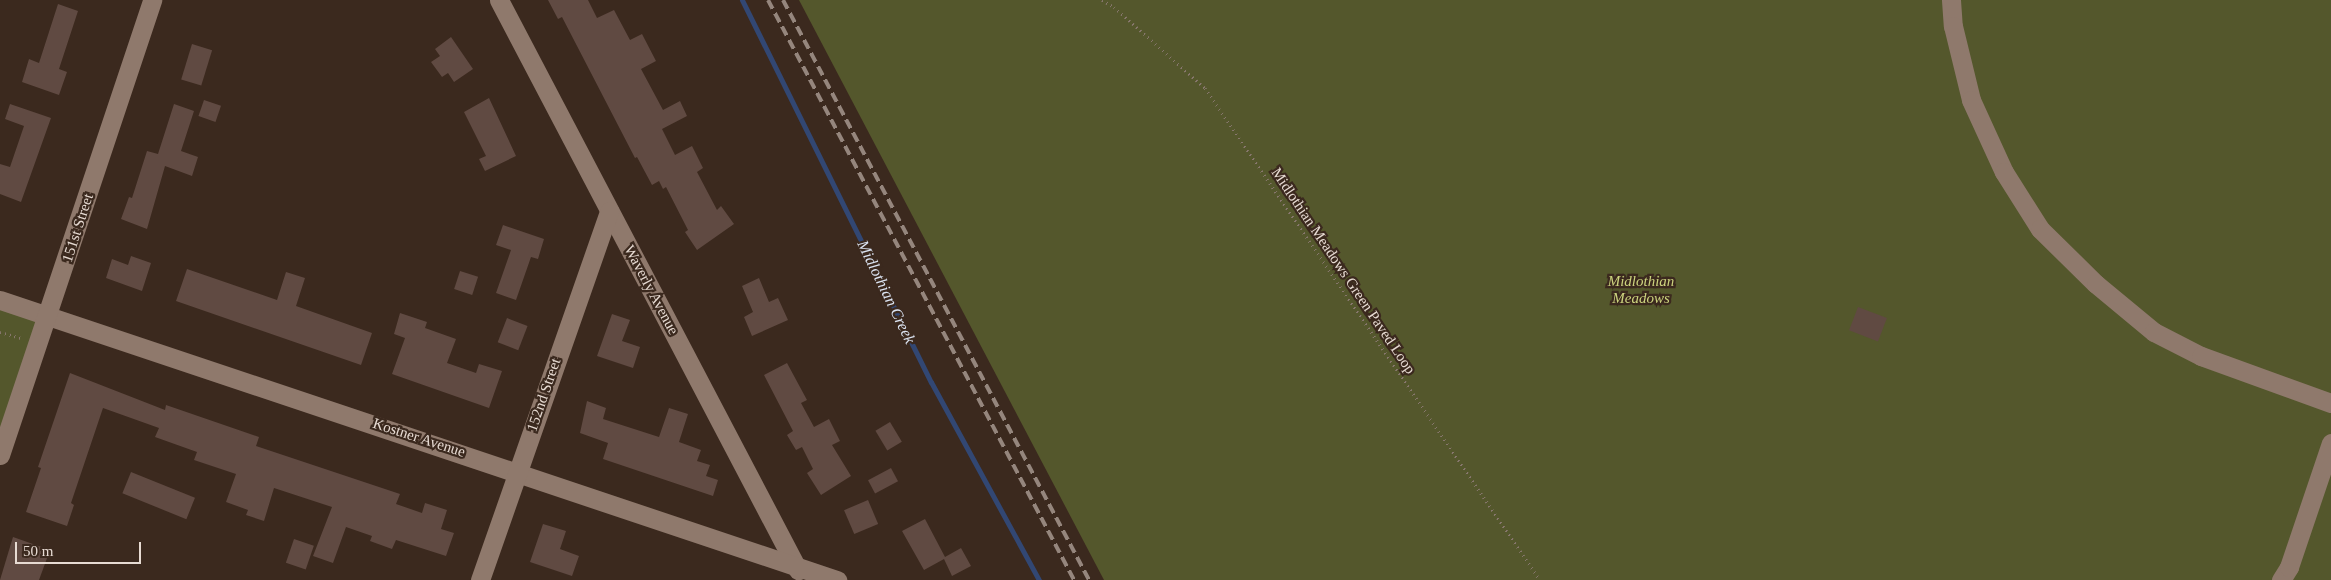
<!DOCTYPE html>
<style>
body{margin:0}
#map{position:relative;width:2331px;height:580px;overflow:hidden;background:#3b291e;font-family:Georgia,serif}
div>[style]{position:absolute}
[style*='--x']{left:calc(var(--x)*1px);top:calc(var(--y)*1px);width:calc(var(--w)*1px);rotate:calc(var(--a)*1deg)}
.green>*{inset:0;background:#54572c}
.stream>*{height:5px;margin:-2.5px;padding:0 2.5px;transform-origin:2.5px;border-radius:2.5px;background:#324773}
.building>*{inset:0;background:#604a42;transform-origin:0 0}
.path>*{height:3px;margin-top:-1.5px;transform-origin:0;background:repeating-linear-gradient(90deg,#87776d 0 1px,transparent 0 5px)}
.minor>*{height:19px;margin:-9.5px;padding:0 9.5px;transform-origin:9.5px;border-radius:9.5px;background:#8f796c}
.rail>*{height:4px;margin-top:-2px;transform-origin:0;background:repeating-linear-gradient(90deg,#95867d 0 10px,transparent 0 15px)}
span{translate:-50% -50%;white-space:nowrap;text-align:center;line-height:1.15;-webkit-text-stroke:4.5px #3b291e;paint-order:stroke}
.street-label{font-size:15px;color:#e7dbd3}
.park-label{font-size:15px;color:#ccd37e;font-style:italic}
.water-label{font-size:16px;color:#dce4f2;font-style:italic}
.scale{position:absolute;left:15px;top:542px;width:126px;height:22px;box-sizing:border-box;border:2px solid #e7dbd3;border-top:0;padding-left:6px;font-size:15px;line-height:18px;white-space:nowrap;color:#e7dbd3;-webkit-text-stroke:4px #3b291e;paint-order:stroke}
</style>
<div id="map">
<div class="green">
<div style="clip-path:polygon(799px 0,2331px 0,2331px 580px,1104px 580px)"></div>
<div style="clip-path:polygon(0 300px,49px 316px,0 455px)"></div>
</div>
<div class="stream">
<div style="--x:742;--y:0;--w:426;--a:63.7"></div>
<div style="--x:931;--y:382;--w:226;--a:61.4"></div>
</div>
<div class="building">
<div style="clip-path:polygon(548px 0,588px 0,597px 18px,614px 10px,630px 40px,642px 34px,656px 61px,641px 69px,663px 110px,680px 101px,687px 116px,662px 129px,675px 155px,692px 146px,703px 168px,697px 172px,717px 210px,721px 206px,734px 224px,697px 250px,685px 232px,688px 230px,666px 187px,663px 189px,659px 181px,652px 185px,637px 157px,635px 158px,562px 17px,558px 19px)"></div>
<div style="clip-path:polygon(58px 4px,78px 11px,59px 69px,67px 72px,59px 95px,22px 82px,29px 59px,39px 63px)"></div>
<div style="clip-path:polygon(451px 37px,473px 69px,454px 82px,448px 73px,442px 77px,431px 62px,440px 56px,435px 49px)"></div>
<div style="left:192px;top:44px;width:21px;height:37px;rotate:17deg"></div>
<div style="clip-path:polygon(489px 98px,516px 156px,485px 171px,479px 159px,486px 156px,464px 112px)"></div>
<div style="left:204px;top:100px;width:18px;height:17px;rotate:19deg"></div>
<div style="clip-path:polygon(10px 104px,51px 118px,21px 202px,0 194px,0 164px,10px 167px,24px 126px,5px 119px)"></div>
<div style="clip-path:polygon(174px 104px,194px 111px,181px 151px,198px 157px,192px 176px,165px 166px,147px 229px,121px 219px,129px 197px,132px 198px,147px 151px,158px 154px)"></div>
<div style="clip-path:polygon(503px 225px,544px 239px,538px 259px,531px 257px,516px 300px,496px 293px,511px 250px,496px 245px)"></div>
<div style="clip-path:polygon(131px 256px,151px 263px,142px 291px,106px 278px,112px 259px,128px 265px)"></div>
<div style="clip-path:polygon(187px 269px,277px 300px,286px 272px,305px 278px,296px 306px,372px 333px,361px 365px,176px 301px)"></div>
<div style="left:460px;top:271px;width:19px;height:19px;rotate:18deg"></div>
<div style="clip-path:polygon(759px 278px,769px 302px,778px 298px,788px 320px,752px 336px,744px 317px,753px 312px,742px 286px)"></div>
<div style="left:1858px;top:307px;width:31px;height:25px;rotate:21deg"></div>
<div style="clip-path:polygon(400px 313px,427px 322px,425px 328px,456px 339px,447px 363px,476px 373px,479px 364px,502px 371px,489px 408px,392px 374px,405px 338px,394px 334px)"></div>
<div style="clip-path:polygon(612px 314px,630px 320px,622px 341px,640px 347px,633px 368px,597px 356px)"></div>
<div style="left:507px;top:318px;width:22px;height:26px;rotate:21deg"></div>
<div style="clip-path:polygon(787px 363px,807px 400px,801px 403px,814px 427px,829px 419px,840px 441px,832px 445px,851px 476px,821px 495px,807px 473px,813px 469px,802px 447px,796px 450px,787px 435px,793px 431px,764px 375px)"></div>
<div style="clip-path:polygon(70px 373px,165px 410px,166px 405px,259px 437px,256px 446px,400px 494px,396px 504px,422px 513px,425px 503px,447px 510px,441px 529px,454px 533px,446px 556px,396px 540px,392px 549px,370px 541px,372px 536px,346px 527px,333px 563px,313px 556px,332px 507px,274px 488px,264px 521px,246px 515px,248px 510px,226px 502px,236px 474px,194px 460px,197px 452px,155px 437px,159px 428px,103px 408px,71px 503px,74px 505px,67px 526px,26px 512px,41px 468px,38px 467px)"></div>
<div style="clip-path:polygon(587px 401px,606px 408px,603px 419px,659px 437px,669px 408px,688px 414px,679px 442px,701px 450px,697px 461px,710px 465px,706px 476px,718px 480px,713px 496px,603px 459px,608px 443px,580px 433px)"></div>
<div style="left:890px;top:422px;width:23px;height:17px;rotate:59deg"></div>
<div style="left:891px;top:468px;width:15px;height:26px;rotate:62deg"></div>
<div style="left:131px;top:472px;width:69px;height:23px;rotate:22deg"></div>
<div style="left:868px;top:500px;width:26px;height:26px;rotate:67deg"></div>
<div style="clip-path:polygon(925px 519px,945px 557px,961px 548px,971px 566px,952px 576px,944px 559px,924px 570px,902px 531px)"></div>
<div style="clip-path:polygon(543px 524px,566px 531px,560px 549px,579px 556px,572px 576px,530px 562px)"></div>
<div style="clip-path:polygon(13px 537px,50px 550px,39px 580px,0 580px)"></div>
<div style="left:294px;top:539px;width:21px;height:25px;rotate:19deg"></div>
</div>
<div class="path">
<div style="--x:1102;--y:0;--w:14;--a:30"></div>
<div style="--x:1114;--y:7;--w:122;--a:41.7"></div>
<div style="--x:1205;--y:88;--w:595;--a:55.75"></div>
<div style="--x:0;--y:332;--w:22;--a:16"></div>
</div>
<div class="minor">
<div style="--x:499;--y:0;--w:644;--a:62.32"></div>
<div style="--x:1951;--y:0;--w:26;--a:86"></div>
<div style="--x:1953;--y:26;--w:76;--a:76.3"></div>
<div style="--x:1971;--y:100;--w:79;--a:65.4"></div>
<div style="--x:2004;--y:172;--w:67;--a:57.7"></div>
<div style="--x:2040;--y:229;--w:78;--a:44.5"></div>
<div style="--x:2096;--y:284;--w:75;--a:39.6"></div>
<div style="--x:2154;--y:332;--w:53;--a:27.1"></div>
<div style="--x:2201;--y:356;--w:138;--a:19.9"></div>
<div style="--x:0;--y:300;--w:883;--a:18.5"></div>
<div style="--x:0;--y:455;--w:480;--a:-71.5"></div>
<div style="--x:480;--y:580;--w:391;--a:-70.7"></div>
<div style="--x:2281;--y:580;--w:15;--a:-58"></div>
<div style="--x:2289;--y:567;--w:131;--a:-71.3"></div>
</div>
<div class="rail">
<div style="--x:768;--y:0;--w:656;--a:62.18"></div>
<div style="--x:783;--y:0;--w:656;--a:62.18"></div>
</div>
<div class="street-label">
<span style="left:78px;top:228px;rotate:-72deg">151st Street</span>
<span style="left:1343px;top:271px;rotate:56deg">Midlothian Meadows Green Paved Loop</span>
<span style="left:651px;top:290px;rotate:62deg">Waverly Avenue</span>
<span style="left:544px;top:395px;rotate:-71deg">152nd Street</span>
<span style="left:419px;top:438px;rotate:18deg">Kostner Avenue</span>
</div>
<div class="park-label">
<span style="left:1641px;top:290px">Midlothian<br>Meadows</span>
</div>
<div class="water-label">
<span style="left:886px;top:292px;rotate:64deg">Midlothian Creek</span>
</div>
<div class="scale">50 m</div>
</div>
